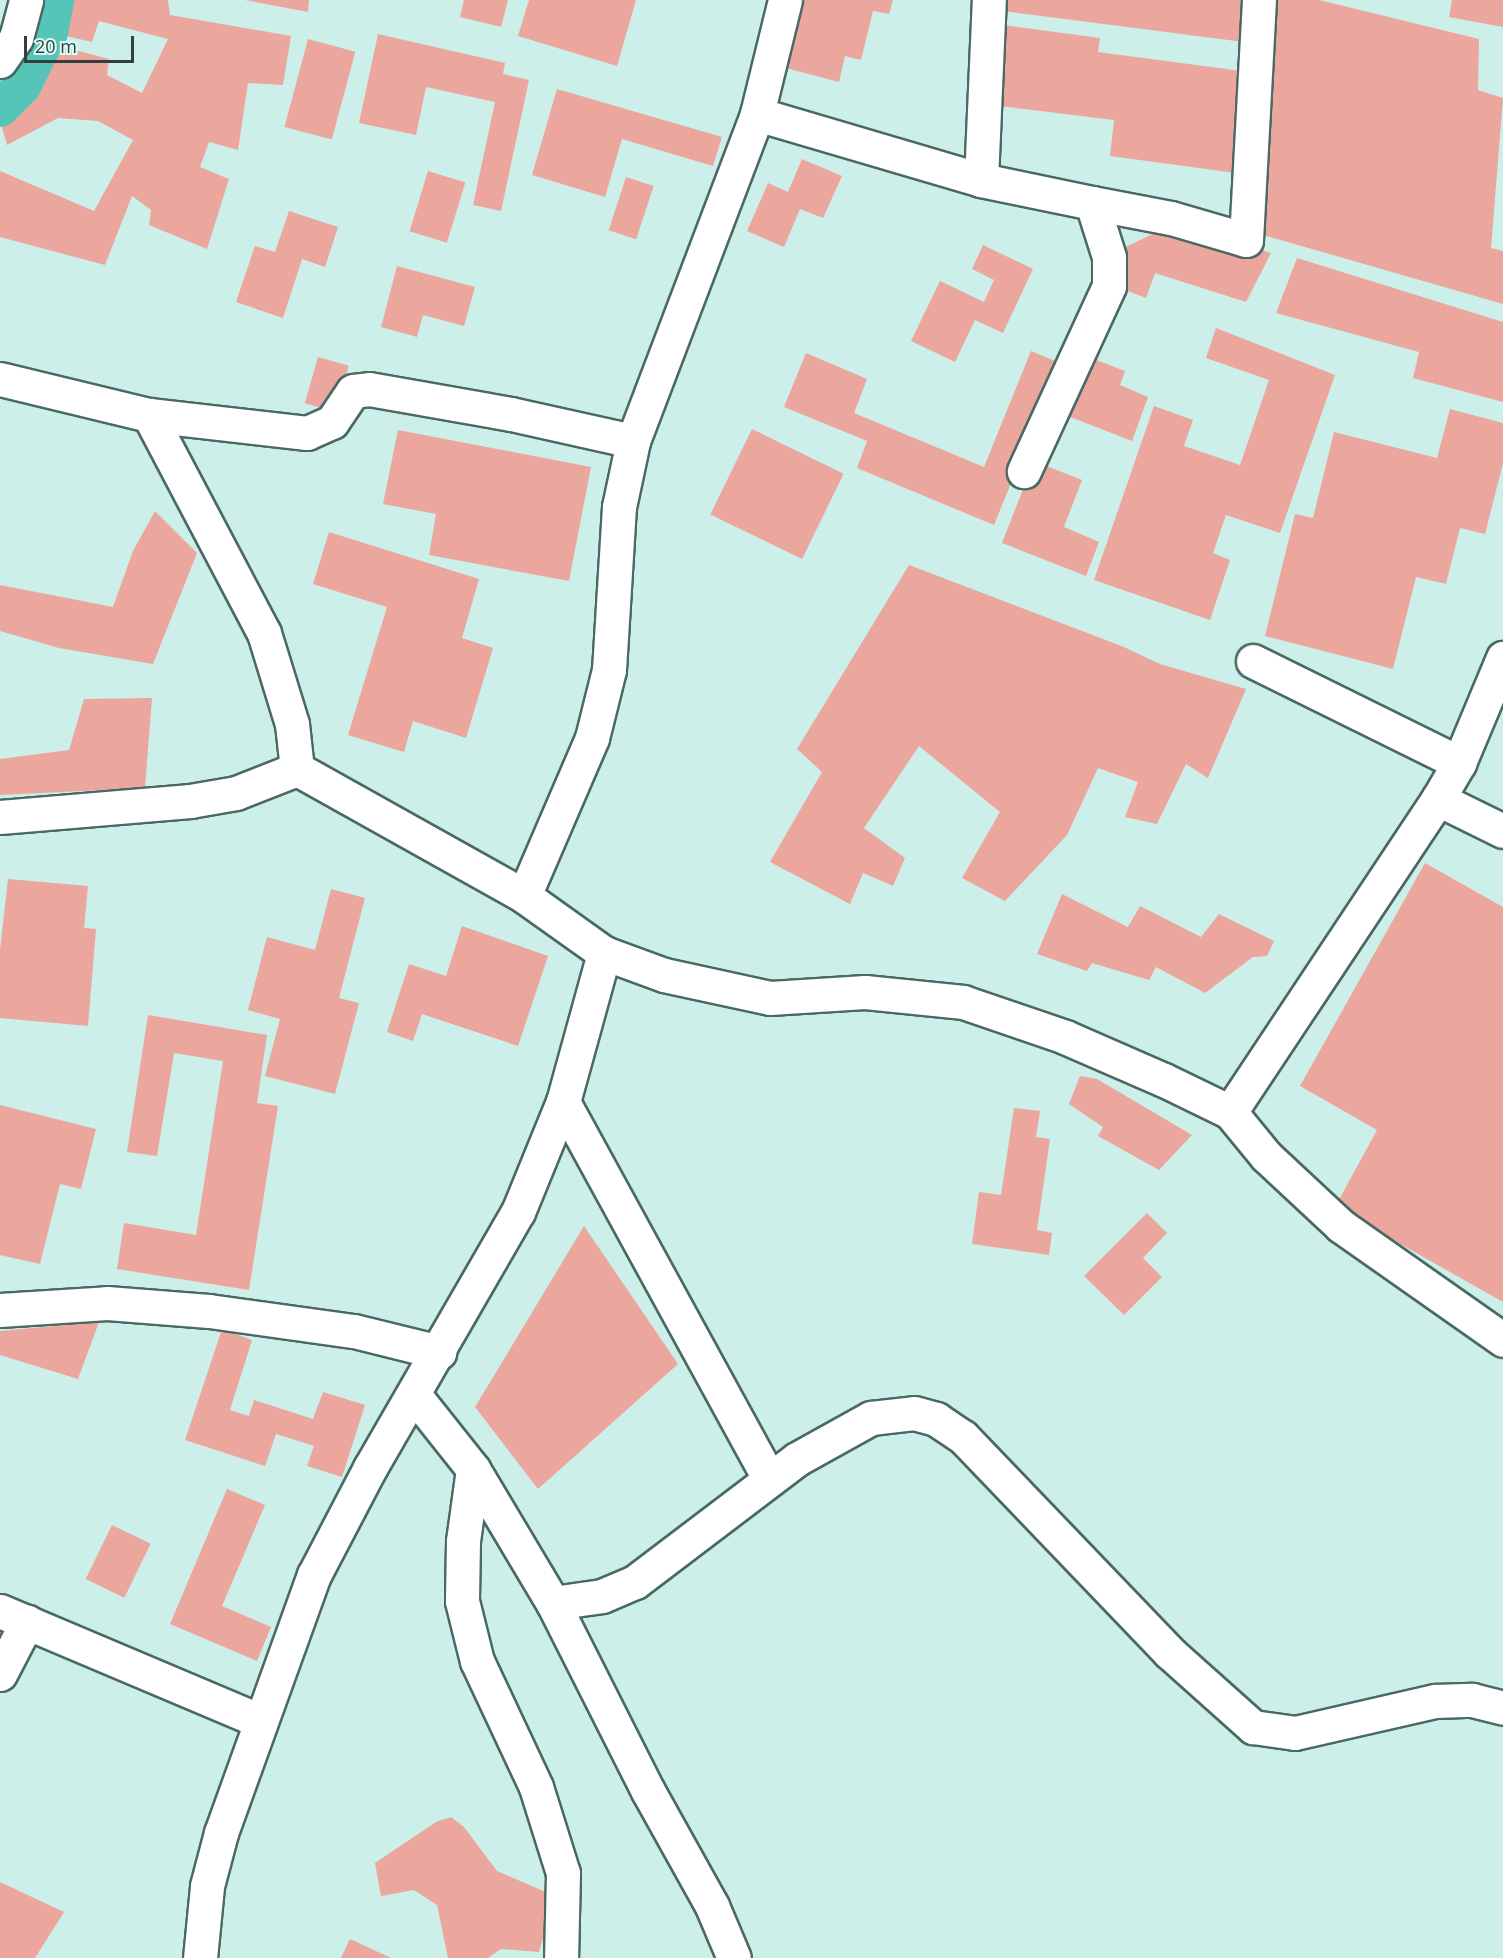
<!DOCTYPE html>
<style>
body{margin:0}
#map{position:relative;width:1503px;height:1958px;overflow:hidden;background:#ccefea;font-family:"Open Sans",sans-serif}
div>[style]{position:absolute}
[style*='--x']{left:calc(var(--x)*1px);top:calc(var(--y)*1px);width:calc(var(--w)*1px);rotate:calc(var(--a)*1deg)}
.green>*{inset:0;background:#eba69e;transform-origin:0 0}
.canal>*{height:38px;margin:-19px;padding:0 19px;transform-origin:19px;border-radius:19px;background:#57c4b8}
.roads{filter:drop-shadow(2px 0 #4a6965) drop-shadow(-2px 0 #4a6965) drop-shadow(0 2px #4a6965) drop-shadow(0 -2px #4a6965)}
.minor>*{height:33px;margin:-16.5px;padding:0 16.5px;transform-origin:16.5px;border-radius:16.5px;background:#fff}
span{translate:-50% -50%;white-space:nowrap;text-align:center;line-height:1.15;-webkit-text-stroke:4.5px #d9fcf7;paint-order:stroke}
.scale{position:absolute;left:24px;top:36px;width:110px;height:27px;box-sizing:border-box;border:3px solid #313f3d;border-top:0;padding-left:8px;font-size:18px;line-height:21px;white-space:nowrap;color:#313f3d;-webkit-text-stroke:4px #d9fcf7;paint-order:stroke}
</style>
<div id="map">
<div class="green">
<div style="clip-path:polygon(72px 0,168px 0,170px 15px,291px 36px,283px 85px,248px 83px,238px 150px,209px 142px,200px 167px,229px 179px,207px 249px,149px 225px,151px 210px,132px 196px,105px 265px,0 237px,0 171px,94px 211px,133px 140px,98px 121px,58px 118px,7px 145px,0 120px,35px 95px,63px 47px,109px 59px,107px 75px,142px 93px,168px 39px,99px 21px,92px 42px,66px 36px)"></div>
<div style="clip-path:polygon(245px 0,309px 0,308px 12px)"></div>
<div style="clip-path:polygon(464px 0,508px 0,501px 27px,460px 17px)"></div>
<div style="clip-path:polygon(529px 0,636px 0,617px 66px,518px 36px)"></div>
<div style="clip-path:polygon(800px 0,893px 0,889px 14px,873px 11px,861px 60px,845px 56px,839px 82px,782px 67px)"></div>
<div style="clip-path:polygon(1004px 0,1249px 0,1244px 42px,1003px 11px)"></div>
<div style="clip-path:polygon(1266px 0,1319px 0,1479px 39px,1478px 90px,1503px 98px,1491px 248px,1503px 251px,1503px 304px,1253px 232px)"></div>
<div style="clip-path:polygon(1452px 0,1503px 0,1503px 27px,1449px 17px)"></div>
<div style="clip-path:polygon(1002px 25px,1100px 38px,1098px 52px,1249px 72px,1236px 173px,1110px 156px,1114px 120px,992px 105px)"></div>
<div style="clip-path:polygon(378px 34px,505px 63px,503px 74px,529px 80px,501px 211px,473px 205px,495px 102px,426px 87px,416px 135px,359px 123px)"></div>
<div style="left:308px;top:39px;width:49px;height:91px;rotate:15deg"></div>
<div style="clip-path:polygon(557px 89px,722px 137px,713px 166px,622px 139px,605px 197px,532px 175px)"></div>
<div style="clip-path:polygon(802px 159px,842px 176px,823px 218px,800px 209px,784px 247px,747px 231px,768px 183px,788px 192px)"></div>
<div style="left:428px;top:171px;width:39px;height:63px;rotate:17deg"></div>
<div style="left:626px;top:177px;width:29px;height:56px;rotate:18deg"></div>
<div style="clip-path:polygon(289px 211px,338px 227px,325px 267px,302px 259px,283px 318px,236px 302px,255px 246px,275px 252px)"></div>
<div style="clip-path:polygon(1174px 224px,1271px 253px,1246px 302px,1155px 273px,1146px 298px,1112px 285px,1121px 249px)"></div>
<div style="clip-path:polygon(983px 245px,1033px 269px,1003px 333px,975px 320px,955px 362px,911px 341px,940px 281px,984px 302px,994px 280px,972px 269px)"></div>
<div style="clip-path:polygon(1297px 258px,1503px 322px,1503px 402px,1413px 378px,1419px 352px,1276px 313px)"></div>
<div style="clip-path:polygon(397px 266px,475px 287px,464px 326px,423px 315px,417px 337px,381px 327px)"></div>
<div style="clip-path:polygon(1216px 328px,1335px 375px,1280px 533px,1226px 515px,1213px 553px,1230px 560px,1210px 620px,1094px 580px,1154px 406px,1193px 420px,1184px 446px,1240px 465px,1269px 380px,1206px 358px)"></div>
<div style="clip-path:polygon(1031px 351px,1060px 363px,994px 525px,857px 468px,867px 441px,784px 407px,806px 353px,867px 379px,854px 413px,984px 467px)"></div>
<div style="clip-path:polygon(1083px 355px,1125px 371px,1120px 385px,1148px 397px,1132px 441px,1060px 413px)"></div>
<div style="left:318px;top:357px;width:32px;height:48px;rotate:16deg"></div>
<div style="clip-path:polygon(1450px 409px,1503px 423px,1503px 463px,1485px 534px,1460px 528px,1446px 584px,1416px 577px,1393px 669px,1265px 636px,1295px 514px,1313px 518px,1334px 432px,1437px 458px)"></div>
<div style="left:752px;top:429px;width:102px;height:95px;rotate:26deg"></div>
<div style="clip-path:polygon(398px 430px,591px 467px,569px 581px,429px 555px,436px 514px,383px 504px)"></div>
<div style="clip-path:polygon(1034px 461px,1082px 480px,1064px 527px,1099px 542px,1086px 576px,1002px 543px)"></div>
<div style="clip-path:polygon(155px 511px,197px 553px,153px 664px,59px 648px,0 631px,0 585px,113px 607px,133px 551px)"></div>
<div style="clip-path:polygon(329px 532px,479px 579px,462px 638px,493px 648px,466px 738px,413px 721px,404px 752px,348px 735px,387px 607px,313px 584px)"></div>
<div style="clip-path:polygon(909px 565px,1124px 647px,1160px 664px,1246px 689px,1208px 778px,1186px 764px,1157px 824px,1125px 817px,1138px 782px,1098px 768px,1067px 835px,1005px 901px,962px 878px,1000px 812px,919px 746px,864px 828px,905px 858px,893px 886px,863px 873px,850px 904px,770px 862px,822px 772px,797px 749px)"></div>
<div style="clip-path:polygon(152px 698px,145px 788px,0 795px,0 759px,69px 750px,84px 699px)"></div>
<div style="clip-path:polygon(1425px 863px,1503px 907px,1503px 1302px,1335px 1207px,1377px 1130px,1300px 1086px)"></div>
<div style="clip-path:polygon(8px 879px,88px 886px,84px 928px,96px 929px,88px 1026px,0 1018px,0 950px)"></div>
<div style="clip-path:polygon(331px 889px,365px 898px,339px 998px,359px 1003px,335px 1094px,265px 1076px,280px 1019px,248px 1010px,267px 937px,315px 950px)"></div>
<div style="clip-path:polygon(1062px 894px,1128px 927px,1140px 906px,1201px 937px,1219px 914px,1274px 941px,1267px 956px,1253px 957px,1205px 993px,1156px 967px,1149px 980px,1092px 963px,1087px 971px,1037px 954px)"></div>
<div style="clip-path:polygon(462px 926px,548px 956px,518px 1046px,422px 1014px,413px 1041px,387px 1032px,409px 964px,446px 976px)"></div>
<div style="clip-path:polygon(148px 1015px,267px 1035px,257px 1103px,278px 1106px,249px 1290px,117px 1269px,124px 1223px,196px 1235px,223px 1061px,174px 1053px,157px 1156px,127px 1152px)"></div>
<div style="clip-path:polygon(1080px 1076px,1097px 1079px,1192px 1135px,1159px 1170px,1098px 1136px,1103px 1127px,1069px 1104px)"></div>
<div style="clip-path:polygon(0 1105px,96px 1129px,81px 1189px,60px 1184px,40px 1264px,0 1255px)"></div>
<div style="clip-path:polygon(1014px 1108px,1040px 1111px,1036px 1137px,1050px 1139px,1037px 1230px,1052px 1233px,1049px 1255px,972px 1244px,979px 1192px,1001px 1195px)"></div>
<div style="clip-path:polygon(1147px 1213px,1167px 1233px,1143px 1258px,1162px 1277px,1124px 1315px,1084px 1276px)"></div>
<div style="clip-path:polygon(584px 1226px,678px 1364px,538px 1489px,475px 1407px)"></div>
<div style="clip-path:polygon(99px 1322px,78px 1379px,0 1355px,0 1331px)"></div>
<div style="clip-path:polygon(222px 1329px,252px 1340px,230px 1410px,249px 1416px,254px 1400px,313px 1419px,323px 1392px,365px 1405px,342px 1477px,307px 1466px,314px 1446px,276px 1434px,265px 1466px,185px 1440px)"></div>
<div style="clip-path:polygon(227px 1489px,265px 1505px,222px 1606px,271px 1627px,257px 1661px,170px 1624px)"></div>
<div style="left:112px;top:1525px;width:43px;height:60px;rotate:26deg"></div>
<div style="clip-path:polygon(451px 1817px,464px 1827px,497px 1871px,555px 1896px,539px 1952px,501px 1949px,488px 1958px,448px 1958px,437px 1905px,414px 1890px,381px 1896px,375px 1863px,436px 1822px)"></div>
<div style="clip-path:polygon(0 1882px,64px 1912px,35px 1958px,0 1958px)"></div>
<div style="clip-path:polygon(350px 1939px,391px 1958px,341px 1958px)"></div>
</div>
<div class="canal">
<div style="--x:0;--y:108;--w:31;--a:-45"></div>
<div style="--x:22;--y:86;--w:60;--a:-63.4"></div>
<div style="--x:49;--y:32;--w:33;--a:-79"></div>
</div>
<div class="roads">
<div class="minor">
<div style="--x:0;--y:61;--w:28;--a:-55"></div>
<div style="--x:16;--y:38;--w:39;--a:-75"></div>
<div style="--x:757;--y:114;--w:234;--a:16.4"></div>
<div style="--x:981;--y:180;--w:180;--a:-87.5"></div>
<div style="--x:981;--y:180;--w:113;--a:11.7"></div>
<div style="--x:1092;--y:203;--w:57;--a:72.5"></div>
<div style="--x:1109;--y:257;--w:29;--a:90"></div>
<div style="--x:1109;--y:286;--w:204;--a:114.7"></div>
<div style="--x:1092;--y:203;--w:80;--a:10.8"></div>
<div style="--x:1171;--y:218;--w:78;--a:16.3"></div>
<div style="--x:1246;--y:240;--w:240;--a:-86.9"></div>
<div style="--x:0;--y:379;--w:153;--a:13.6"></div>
<div style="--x:149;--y:415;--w:159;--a:6.5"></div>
<div style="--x:307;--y:433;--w:27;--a:-24"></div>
<div style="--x:332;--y:422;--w:37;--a:-56"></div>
<div style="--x:353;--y:391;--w:16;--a:-7"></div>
<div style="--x:369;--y:389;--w:144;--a:10"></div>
<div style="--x:511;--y:414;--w:125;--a:12.5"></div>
<div style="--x:149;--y:415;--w:246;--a:62.2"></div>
<div style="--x:264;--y:633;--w:95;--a:72.9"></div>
<div style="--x:292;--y:724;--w:45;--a:83.7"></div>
<div style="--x:1253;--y:661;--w:230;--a:26.3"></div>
<div style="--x:1438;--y:799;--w:72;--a:26.2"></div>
<div style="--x:0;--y:817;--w:191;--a:-4.8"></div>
<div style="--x:190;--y:801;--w:47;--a:-9.9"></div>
<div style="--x:236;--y:793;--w:66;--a:-21.5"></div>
<div style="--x:297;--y:769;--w:260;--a:29.2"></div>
<div style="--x:524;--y:896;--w:98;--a:35.5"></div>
<div style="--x:604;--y:953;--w:64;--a:20.1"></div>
<div style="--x:664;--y:975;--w:108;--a:12.2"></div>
<div style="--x:770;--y:998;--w:95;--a:-3.6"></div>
<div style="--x:865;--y:992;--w:99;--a:5.8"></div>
<div style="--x:963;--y:1002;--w:108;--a:18.9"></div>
<div style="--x:1065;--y:1037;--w:108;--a:23.5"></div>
<div style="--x:1164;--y:1080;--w:73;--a:25.9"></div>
<div style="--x:1230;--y:1112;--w:57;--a:50.7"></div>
<div style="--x:1266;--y:1156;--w:103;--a:43"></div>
<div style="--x:1341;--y:1226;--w:198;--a:35.1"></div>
<div style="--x:524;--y:896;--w:172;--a:-66.7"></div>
<div style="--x:592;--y:738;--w:70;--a:-76"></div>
<div style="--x:609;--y:670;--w:163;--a:-86.5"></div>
<div style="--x:619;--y:507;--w:67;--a:-78"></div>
<div style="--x:633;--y:441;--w:350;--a:-69.2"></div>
<div style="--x:757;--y:114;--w:117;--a:-76.2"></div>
<div style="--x:563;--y:1102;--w:430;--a:61.3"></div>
<div style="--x:1230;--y:1112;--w:376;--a:-56.4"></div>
<div style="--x:1438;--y:799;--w:42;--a:-59.7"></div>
<div style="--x:1459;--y:763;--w:114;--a:-67.3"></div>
<div style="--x:0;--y:1310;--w:107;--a:-3.7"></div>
<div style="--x:107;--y:1303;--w:102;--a:4.5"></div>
<div style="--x:209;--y:1311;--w:146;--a:7.9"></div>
<div style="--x:354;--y:1331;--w:88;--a:13.9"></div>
<div style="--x:415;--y:1396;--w:93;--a:51.5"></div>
<div style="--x:473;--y:1469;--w:156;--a:59.2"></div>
<div style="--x:553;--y:1603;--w:49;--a:-8.1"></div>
<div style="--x:602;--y:1596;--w:36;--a:-23"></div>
<div style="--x:635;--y:1582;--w:203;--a:-37.2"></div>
<div style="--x:797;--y:1459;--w:85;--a:-29"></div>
<div style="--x:871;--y:1418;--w:43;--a:-6.6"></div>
<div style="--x:914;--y:1413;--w:23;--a:15"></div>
<div style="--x:936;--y:1419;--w:32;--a:34"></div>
<div style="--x:963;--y:1437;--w:298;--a:46.2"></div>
<div style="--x:1169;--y:1652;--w:113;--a:41.8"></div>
<div style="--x:1253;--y:1727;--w:42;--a:8.1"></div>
<div style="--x:1295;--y:1733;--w:144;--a:-12.9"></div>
<div style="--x:1435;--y:1701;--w:37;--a:-2"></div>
<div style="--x:1472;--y:1700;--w:32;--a:14"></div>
<div style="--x:473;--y:1469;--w:73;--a:97.9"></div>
<div style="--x:463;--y:1541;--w:60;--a:91"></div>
<div style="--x:462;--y:1601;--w:62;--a:76"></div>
<div style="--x:477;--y:1661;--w:139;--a:64.9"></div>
<div style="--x:536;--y:1787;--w:90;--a:72.6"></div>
<div style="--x:563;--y:1873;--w:85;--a:91.3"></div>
<div style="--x:553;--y:1603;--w:211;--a:63.2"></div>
<div style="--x:648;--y:1791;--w:132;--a:60.9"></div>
<div style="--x:712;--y:1906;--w:56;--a:67.1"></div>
<div style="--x:0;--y:1611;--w:282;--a:22.9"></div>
<div style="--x:0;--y:1674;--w:59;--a:-62.6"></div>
<div style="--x:200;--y:1958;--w:72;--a:-84.4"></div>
<div style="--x:207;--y:1886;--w:55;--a:-75.2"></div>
<div style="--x:221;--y:1833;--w:274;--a:-70.2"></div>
<div style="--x:314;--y:1575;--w:121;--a:-62.4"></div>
<div style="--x:370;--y:1468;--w:296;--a:-60"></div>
<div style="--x:518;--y:1212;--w:119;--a:-67.8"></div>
<div style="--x:563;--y:1102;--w:155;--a:-74.6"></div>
</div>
</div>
<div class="scale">20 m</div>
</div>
